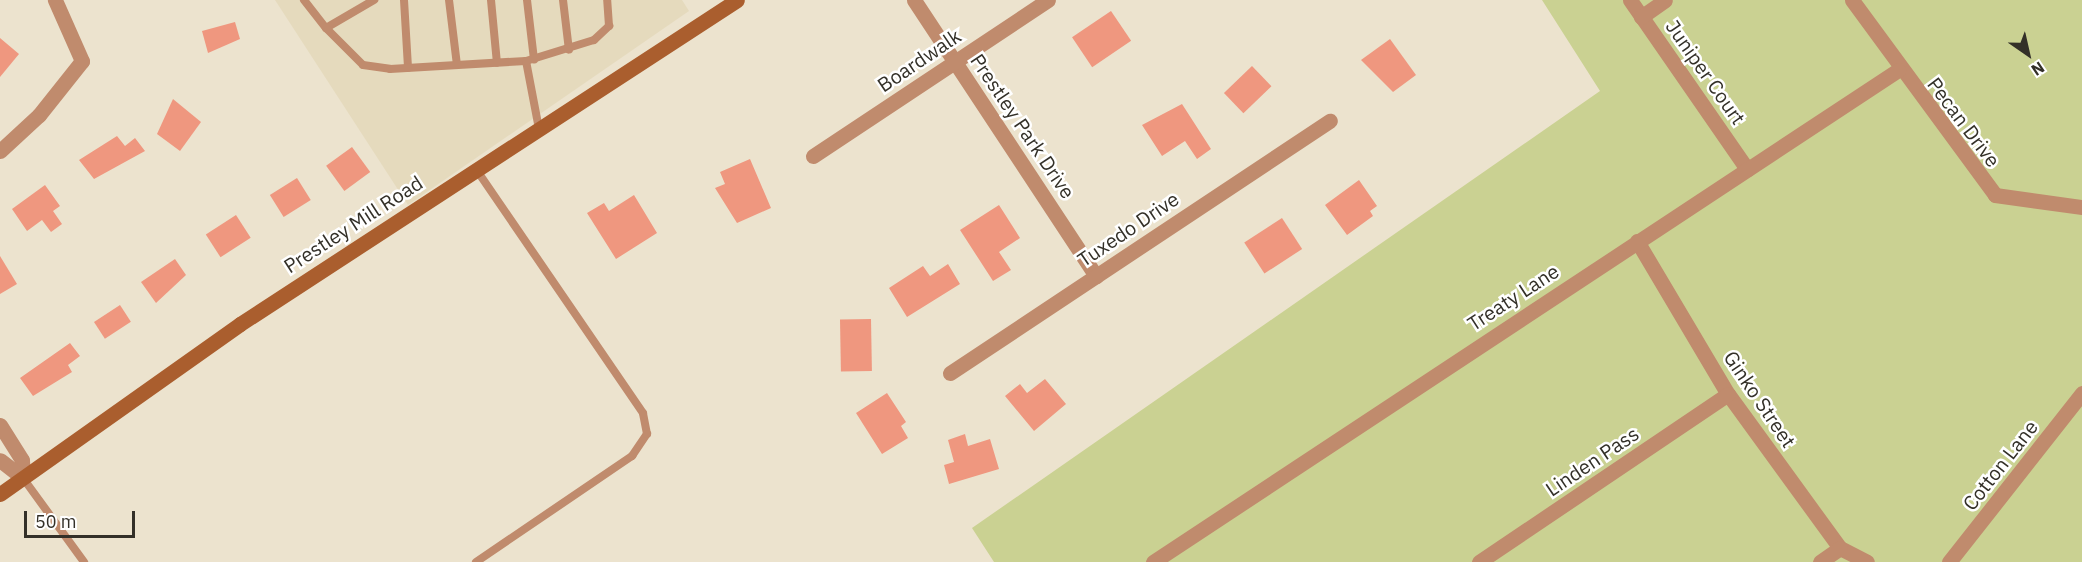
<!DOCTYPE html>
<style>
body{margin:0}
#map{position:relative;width:2082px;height:562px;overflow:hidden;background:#ece3ce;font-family:"IBM Plex Sans",sans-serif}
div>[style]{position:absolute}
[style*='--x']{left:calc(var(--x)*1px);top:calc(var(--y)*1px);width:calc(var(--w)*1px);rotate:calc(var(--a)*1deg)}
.built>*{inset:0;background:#e5dabd}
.green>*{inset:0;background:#cad192}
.building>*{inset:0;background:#ef977f;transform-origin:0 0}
.lane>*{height:8px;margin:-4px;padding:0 4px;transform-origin:4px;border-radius:4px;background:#c08b6d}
.street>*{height:15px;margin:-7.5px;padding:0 7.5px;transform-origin:7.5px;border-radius:7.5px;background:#c08b6d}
.secondary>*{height:15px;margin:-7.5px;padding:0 7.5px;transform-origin:7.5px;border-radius:7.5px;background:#aa5e2e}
span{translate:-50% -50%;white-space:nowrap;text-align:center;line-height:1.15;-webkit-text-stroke:5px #fff;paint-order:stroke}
.street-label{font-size:20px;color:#333028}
.north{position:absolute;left:1998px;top:24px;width:60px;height:60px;-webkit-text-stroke:4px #fff;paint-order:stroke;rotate:146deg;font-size:16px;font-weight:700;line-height:24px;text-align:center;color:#333028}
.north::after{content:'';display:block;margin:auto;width:21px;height:27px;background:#333028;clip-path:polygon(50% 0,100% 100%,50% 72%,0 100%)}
.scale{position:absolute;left:24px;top:511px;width:111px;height:27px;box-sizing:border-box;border:3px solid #333028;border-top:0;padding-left:8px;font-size:18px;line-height:21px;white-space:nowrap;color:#333028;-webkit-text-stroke:4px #fff;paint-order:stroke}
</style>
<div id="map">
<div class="built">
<div style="clip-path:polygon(275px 0,682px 0,689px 11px,408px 205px)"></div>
</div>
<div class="green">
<div style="clip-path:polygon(1542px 0,2082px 0,2082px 562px,994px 562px,972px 528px,1600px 91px)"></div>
</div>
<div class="building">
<div style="left:1111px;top:11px;width:36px;height:47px;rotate:56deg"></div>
<div style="clip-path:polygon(235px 22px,240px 39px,208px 53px,202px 31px)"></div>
<div style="clip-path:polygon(0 38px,19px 54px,0 77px)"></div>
<div style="clip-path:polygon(1390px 39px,1416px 75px,1393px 92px,1361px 60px)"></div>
<div style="left:1252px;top:66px;width:28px;height:39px;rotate:46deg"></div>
<div style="clip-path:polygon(173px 99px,201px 122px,180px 151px,157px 134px)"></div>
<div style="clip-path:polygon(1182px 104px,1211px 149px,1197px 159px,1185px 141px,1162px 156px,1142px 125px)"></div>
<div style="clip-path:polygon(117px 136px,125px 146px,135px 138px,145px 151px,94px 179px,79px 160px)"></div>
<div style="left:352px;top:147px;width:31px;height:32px;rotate:54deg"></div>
<div style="clip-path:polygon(750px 159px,771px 208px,737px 223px,715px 188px,725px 184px,720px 172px)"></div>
<div style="left:297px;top:178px;width:26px;height:32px;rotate:58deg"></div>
<div style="clip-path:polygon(1359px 180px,1377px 206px,1370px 211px,1373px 216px,1347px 235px,1325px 205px)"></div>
<div style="clip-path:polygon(45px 185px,60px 206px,53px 211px,62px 224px,51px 232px,42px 220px,27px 231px,12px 209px)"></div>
<div style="clip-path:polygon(634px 195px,657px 233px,616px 259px,587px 213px,604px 203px,609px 211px)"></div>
<div style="clip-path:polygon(999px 205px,1020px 238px,999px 252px,1011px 270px,993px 281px,960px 230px)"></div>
<div style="left:236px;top:215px;width:27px;height:36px;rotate:57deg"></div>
<div style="left:1282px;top:218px;width:37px;height:45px;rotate:57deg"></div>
<div style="clip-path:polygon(0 256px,17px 284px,0 294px)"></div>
<div style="clip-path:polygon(175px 259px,186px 275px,156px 303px,141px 282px)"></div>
<div style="clip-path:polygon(948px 264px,960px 284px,907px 317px,889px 288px,923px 266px,930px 276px)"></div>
<div style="left:120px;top:305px;width:20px;height:31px;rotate:57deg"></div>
<div style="left:871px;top:319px;width:52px;height:31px;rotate:89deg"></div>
<div style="clip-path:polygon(70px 343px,80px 356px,68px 365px,72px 372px,33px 396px,20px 378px)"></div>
<div style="clip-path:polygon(1045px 379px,1066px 404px,1034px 431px,1005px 396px,1020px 384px,1027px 393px)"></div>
<div style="clip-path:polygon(887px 393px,906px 422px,901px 426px,908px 438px,882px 454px,856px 413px)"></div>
<div style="clip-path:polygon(965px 434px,968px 446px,990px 439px,999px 469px,949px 484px,944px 465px,954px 462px,948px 440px)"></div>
</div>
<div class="lane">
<div style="--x:304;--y:0;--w:36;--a:52"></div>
<div style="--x:326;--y:28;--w:56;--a:-30.3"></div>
<div style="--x:404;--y:0;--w:68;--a:86.6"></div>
<div style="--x:449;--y:0;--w:65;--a:83"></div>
<div style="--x:491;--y:0;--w:63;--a:84.6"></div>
<div style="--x:527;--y:0;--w:60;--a:83.3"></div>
<div style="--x:563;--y:0;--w:50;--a:83.2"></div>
<div style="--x:326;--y:28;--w:52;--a:45"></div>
<div style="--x:363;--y:65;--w:27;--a:8"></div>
<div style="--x:390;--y:69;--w:136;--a:-3.4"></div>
<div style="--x:539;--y:129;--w:69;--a:-100.8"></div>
<div style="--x:526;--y:61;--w:71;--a:-17.2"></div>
<div style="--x:594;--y:40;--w:21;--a:-43"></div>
<div style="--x:609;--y:26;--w:26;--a:-94"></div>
<div style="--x:23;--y:478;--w:104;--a:54"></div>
<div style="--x:476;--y:562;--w:189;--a:-34.2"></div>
<div style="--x:632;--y:456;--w:27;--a:-56"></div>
<div style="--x:647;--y:434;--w:21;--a:-101"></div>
<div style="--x:643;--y:413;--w:296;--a:-124.4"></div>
</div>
<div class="street">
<div style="--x:914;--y:0;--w:331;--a:56.6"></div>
<div style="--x:1630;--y:0;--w:206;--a:55.3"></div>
<div style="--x:1852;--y:0;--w:242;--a:53.7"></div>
<div style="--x:1995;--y:195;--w:88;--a:7.9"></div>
<div style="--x:1641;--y:17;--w:29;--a:-35"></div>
<div style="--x:0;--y:151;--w:53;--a:-42.7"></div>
<div style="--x:39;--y:115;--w:69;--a:-51.5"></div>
<div style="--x:82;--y:61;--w:67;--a:-113.9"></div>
<div style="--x:813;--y:156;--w:282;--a:-33.6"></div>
<div style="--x:1637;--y:241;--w:178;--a:59.3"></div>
<div style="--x:1728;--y:394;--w:190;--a:54"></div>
<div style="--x:1840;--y:548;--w:30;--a:27"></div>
<div style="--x:950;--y:373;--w:456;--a:-33.6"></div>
<div style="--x:0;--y:425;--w:41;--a:57.8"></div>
<div style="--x:22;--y:460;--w:18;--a:87"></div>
<div style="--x:23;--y:478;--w:29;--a:-142"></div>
<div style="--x:1153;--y:562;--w:893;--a:-33.44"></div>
<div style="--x:1479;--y:562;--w:300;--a:-34"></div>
<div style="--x:1820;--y:562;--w:24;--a:-35"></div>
<div style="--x:1949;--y:562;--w:215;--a:-51.8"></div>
</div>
<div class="secondary">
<div style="--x:0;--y:494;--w:294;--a:-35.3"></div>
<div style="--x:240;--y:324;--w:593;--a:-33.1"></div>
</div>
<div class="street-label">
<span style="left:919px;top:60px;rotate:-34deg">Boardwalk</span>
<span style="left:1706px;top:72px;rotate:55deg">Juniper Court</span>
<span style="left:1964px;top:122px;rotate:53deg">Pecan Drive</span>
<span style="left:1023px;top:126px;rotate:56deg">Prestley Park Drive</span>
<span style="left:353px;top:224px;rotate:-33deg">Prestley Mill Road</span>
<span style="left:1128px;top:229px;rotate:-34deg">Tuxedo Drive</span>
<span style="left:1513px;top:297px;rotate:-33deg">Treaty Lane</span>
<span style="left:1760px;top:399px;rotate:56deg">Ginko Street</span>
<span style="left:1592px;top:461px;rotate:-34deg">Linden Pass</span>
<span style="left:2000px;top:465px;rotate:-52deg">Cotton Lane</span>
</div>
<div class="north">N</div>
<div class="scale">50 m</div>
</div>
